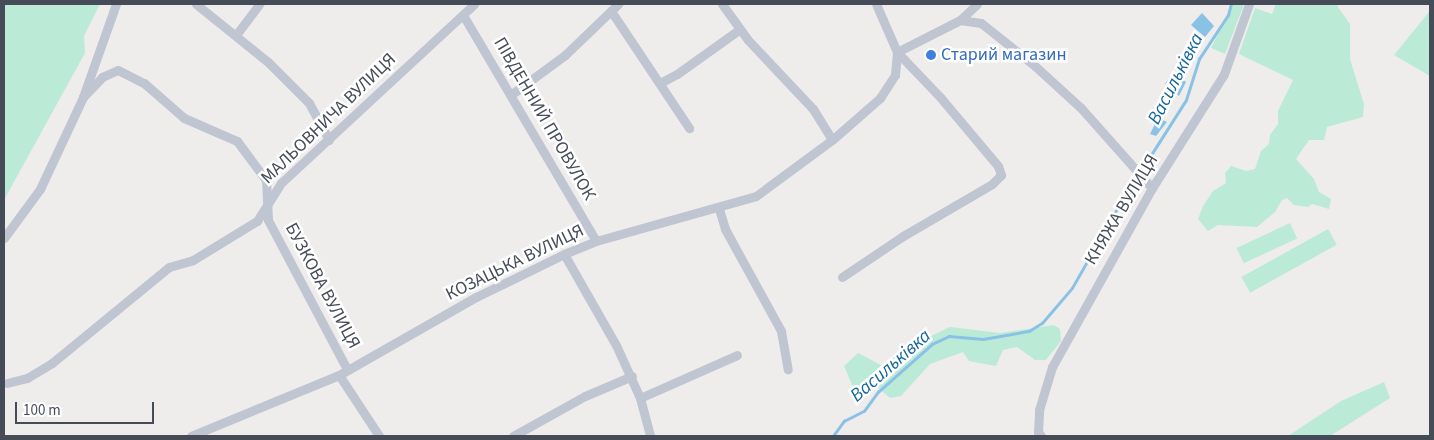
<!DOCTYPE html>
<meta charset="utf-8">
<style>
body{margin:0}
#map{position:relative;width:1434px;height:440px;overflow:hidden;background:#efecec;font-family:"Source Sans 3",sans-serif}
div>[style]{position:absolute}
[style*='--x']{left:calc(var(--x)*1px);top:calc(var(--y)*1px);width:calc(var(--w)*1px);rotate:calc(var(--a)*1deg)}
.green>*{inset:0;background:#bbebd7;transform-origin:0 0}
.water>*{inset:0;background:#8ac2e6}
.stream>*{height:2.5px;margin:-1.25px;padding:0 1.25px;transform-origin:1.25px;border-radius:1.25px;background:#8ac2e6}
.minor>*{height:9px;margin:-4.5px;padding:0 4.5px;transform-origin:4.5px;border-radius:4.5px;background:#bfc5d1}
.dots>*{width:14px;height:14px;translate:-50% -50%;box-sizing:border-box;border:2px solid #fff;border-radius:50%}
span{translate:-50% -50%;white-space:nowrap;text-align:center;line-height:1.15;-webkit-text-stroke:5px #fff;paint-order:stroke}
.shop-label{font-size:18px;color:#366cbe}
.left{translate:0 -50%;text-align:left}
.street-label{font-size:18px;color:#454c58}
.water-label{font-size:19px;color:#13669d;font-style:italic}
.frame{position:absolute;inset:0;border:5px solid #454c58;pointer-events:none}
.scale{position:absolute;left:15px;top:402px;width:139px;height:22px;box-sizing:border-box;border:2px solid #454c58;border-top:0;padding-left:6px;font-size:15px;line-height:18px;white-space:nowrap;color:#454c58;-webkit-text-stroke:4px #fff;paint-order:stroke}
</style>
<div id="map">
<div class="green">
<div style="clip-path:polygon(4px 4px,100px 4px,84px 36px,85px 53px,4px 200px)"></div>
<div style="clip-path:polygon(1233px 4px,1244px 4px,1225px 54px,1211px 48px)"></div>
<div style="clip-path:polygon(1276px 4px,1336px 4px,1350px 24px,1350px 59px,1364px 104px,1363px 117px,1327px 127px,1324px 140px,1309px 140px,1296px 159px,1314px 179px,1319px 192px,1331px 199px,1329px 209px,1312px 204px,1308px 207px,1294px 205px,1287px 198px,1282px 200px,1275px 212px,1257px 227px,1218px 225px,1208px 231px,1198px 219px,1203px 206px,1213px 191px,1226px 183px,1225px 173px,1231px 166px,1246px 171px,1255px 169px,1261px 151px,1269px 144px,1270px 135px,1278px 124px,1278px 111px,1293px 80px,1239px 54px,1255px 8px,1272px 14px)"></div>
<div style="clip-path:polygon(1429px 12px,1430px 13px,1430px 76px,1394px 55px)"></div>
<div style="left:1290px;top:223px;width:17px;height:59px;rotate:65deg"></div>
<div style="left:1328px;top:229px;width:18px;height:99px;rotate:61deg"></div>
<div style="clip-path:polygon(1054px 325px,1060px 329px,1061px 341px,1046px 360px,1035px 360px,1017px 347px,1003px 350px,996px 366px,969px 361px,963px 352px,930px 364px,901px 396px,890px 398px,875px 385px,856px 394px,844px 366px,858px 353px,883px 366px,906px 348px,950px 327px,1000px 333px)"></div>
<div style="clip-path:polygon(1384px 382px,1390px 398px,1330px 436px,1288px 436px,1341px 401px)"></div>
</div>
<div class="water">
<div style="clip-path:polygon(1202px 13px,1214px 26px,1205px 37px,1191px 25px)"></div>
<div style="clip-path:polygon(1173px 73px,1186px 82px,1179px 96px,1165px 84px)"></div>
<div style="clip-path:polygon(1158px 118px,1167px 122px,1156px 136px,1150px 134px)"></div>
</div>
<div class="stream">
<div style="--x:1144;--y:166;--w:78;--a:-57.5"></div>
<div style="--x:1186;--y:100;--w:43;--a:-72.4"></div>
<div style="--x:1199;--y:59;--w:53;--a:-56.6"></div>
<div style="--x:1228;--y:15;--w:11;--a:-75"></div>
<div style="--x:833;--y:436;--w:19;--a:-54"></div>
<div style="--x:844;--y:421;--w:22;--a:-27"></div>
<div style="--x:864;--y:411;--w:24;--a:-54"></div>
<div style="--x:878;--y:392;--w:72;--a:-41.6"></div>
<div style="--x:932;--y:344;--w:19;--a:-25"></div>
<div style="--x:949;--y:336;--w:34;--a:5"></div>
<div style="--x:983;--y:339;--w:47;--a:-9.9"></div>
<div style="--x:1029;--y:331;--w:15;--a:-32"></div>
<div style="--x:1042;--y:323;--w:46;--a:-49.4"></div>
<div style="--x:1072;--y:288;--w:125;--a:-60.4"></div>
</div>
<div class="minor">
<div style="--x:196;--y:4;--w:92;--a:38.9"></div>
<div style="--x:268;--y:62;--w:58;--a:45"></div>
<div style="--x:309;--y:103;--w:42;--a:61.6"></div>
<div style="--x:722;--y:4;--w:44;--a:54.2"></div>
<div style="--x:748;--y:40;--w:95;--a:46.7"></div>
<div style="--x:813;--y:109;--w:36;--a:58"></div>
<div style="--x:611;--y:11;--w:141;--a:56.3"></div>
<div style="--x:463;--y:15;--w:262;--a:59.5"></div>
<div style="--x:960;--y:20;--w:21;--a:8"></div>
<div style="--x:981;--y:23;--w:69;--a:38.5"></div>
<div style="--x:1035;--y:66;--w:62;--a:42.4"></div>
<div style="--x:1081;--y:108;--w:107;--a:48.4"></div>
<div style="--x:236;--y:35;--w:39;--a:-53"></div>
<div style="--x:660;--y:83;--w:19;--a:-28"></div>
<div style="--x:677;--y:74;--w:77;--a:-35.5"></div>
<div style="--x:512;--y:94;--w:66;--a:-36.3"></div>
<div style="--x:565;--y:55;--w:74;--a:-43.9"></div>
<div style="--x:83;--y:97;--w:28;--a:-46"></div>
<div style="--x:102;--y:77;--w:17;--a:-24"></div>
<div style="--x:118;--y:70;--w:29;--a:27"></div>
<div style="--x:144;--y:83;--w:53;--a:41.2"></div>
<div style="--x:184;--y:118;--w:58;--a:23.5"></div>
<div style="--x:237;--y:141;--w:49;--a:53.4"></div>
<div style="--x:266;--y:180;--w:40;--a:87.1"></div>
<div style="--x:268;--y:220;--w:169;--a:62.1"></div>
<div style="--x:719;--y:209;--w:21;--a:73"></div>
<div style="--x:725;--y:229;--w:116;--a:61.2"></div>
<div style="--x:781;--y:331;--w:39;--a:80"></div>
<div style="--x:4;--y:238;--w:61;--a:-53.7"></div>
<div style="--x:40;--y:189;--w:102;--a:-64.9"></div>
<div style="--x:83;--y:97;--w:99;--a:-70.5"></div>
<div style="--x:564;--y:254;--w:105;--a:60.3"></div>
<div style="--x:616;--y:345;--w:58;--a:65.6"></div>
<div style="--x:640;--y:398;--w:106;--a:-23.9"></div>
<div style="--x:842;--y:277;--w:73;--a:-33.9"></div>
<div style="--x:903;--y:236;--w:103;--a:-30.3"></div>
<div style="--x:992;--y:184;--w:13;--a:-45"></div>
<div style="--x:1001;--y:175;--w:9;--a:-108"></div>
<div style="--x:998;--y:166;--w:90;--a:-130"></div>
<div style="--x:940;--y:97;--w:62;--a:-133.7"></div>
<div style="--x:897;--y:52;--w:71;--a:-26.9"></div>
<div style="--x:960;--y:20;--w:23;--a:-43"></div>
<div style="--x:339;--y:375;--w:73;--a:56.7"></div>
<div style="--x:7;--y:383;--w:21;--a:-14"></div>
<div style="--x:27;--y:378;--w:29;--a:-31"></div>
<div style="--x:52;--y:363;--w:151;--a:-39.4"></div>
<div style="--x:169;--y:267;--w:25;--a:-16"></div>
<div style="--x:193;--y:260;--w:75;--a:-31.4"></div>
<div style="--x:257;--y:221;--w:45;--a:-57.7"></div>
<div style="--x:281;--y:183;--w:263;--a:-42.8"></div>
<div style="--x:640;--y:398;--w:39;--a:75"></div>
<div style="--x:191;--y:436;--w:160;--a:-22.4"></div>
<div style="--x:339;--y:375;--w:158;--a:-29.7"></div>
<div style="--x:476;--y:297;--w:98;--a:-26"></div>
<div style="--x:564;--y:254;--w:35;--a:-22"></div>
<div style="--x:596;--y:241;--w:166;--a:-15.7"></div>
<div style="--x:756;--y:196;--w:94;--a:-36.4"></div>
<div style="--x:832;--y:140;--w:64;--a:-41.2"></div>
<div style="--x:880;--y:98;--w:27;--a:-57"></div>
<div style="--x:895;--y:75;--w:23;--a:-85"></div>
<div style="--x:897;--y:52;--w:52;--a:-113.6"></div>
<div style="--x:513;--y:436;--w:82;--a:-29.1"></div>
<div style="--x:585;--y:396;--w:51;--a:-23.1"></div>
<div style="--x:1041;--y:436;--w:5;--a:-127"></div>
<div style="--x:1038;--y:432;--w:22;--a:-87"></div>
<div style="--x:1039;--y:410;--w:45;--a:-73.2"></div>
<div style="--x:1052;--y:367;--w:205;--a:-60.8"></div>
<div style="--x:1152;--y:188;--w:135;--a:-57.7"></div>
<div style="--x:1224;--y:74;--w:74;--a:-70.3"></div>
</div>
<div class="dots">
<div style="left:931px;top:55px;background:#3f7fe0"></div>
</div>
<div class="shop-label">
<span class="left" style="left:941px;top:55px">Старий магазин</span>
</div>
<div class="street-label">
<span style="left:329px;top:119px;rotate:-44deg">МАЛЬОВНИЧА ВУЛИЦЯ</span>
<span style="left:544px;top:119px;rotate:60deg">ПІВДЕННИЙ ПРОВУЛОК</span>
<span style="left:1122px;top:210px;rotate:-59deg">КНЯЖА ВУЛИЦЯ</span>
<span style="left:515px;top:263px;rotate:-26deg">КОЗАЦЬКА ВУЛИЦЯ</span>
<span style="left:322px;top:286px;rotate:62deg">БУЗКОВА ВУЛИЦЯ</span>
</div>
<div class="water-label">
<span style="left:1176px;top:79px;rotate:-63deg">Васильківка</span>
<span style="left:891px;top:366px;rotate:-41deg">Васильківка</span>
</div>
<div class="frame"></div>
<div class="scale">100 m</div>
</div>
